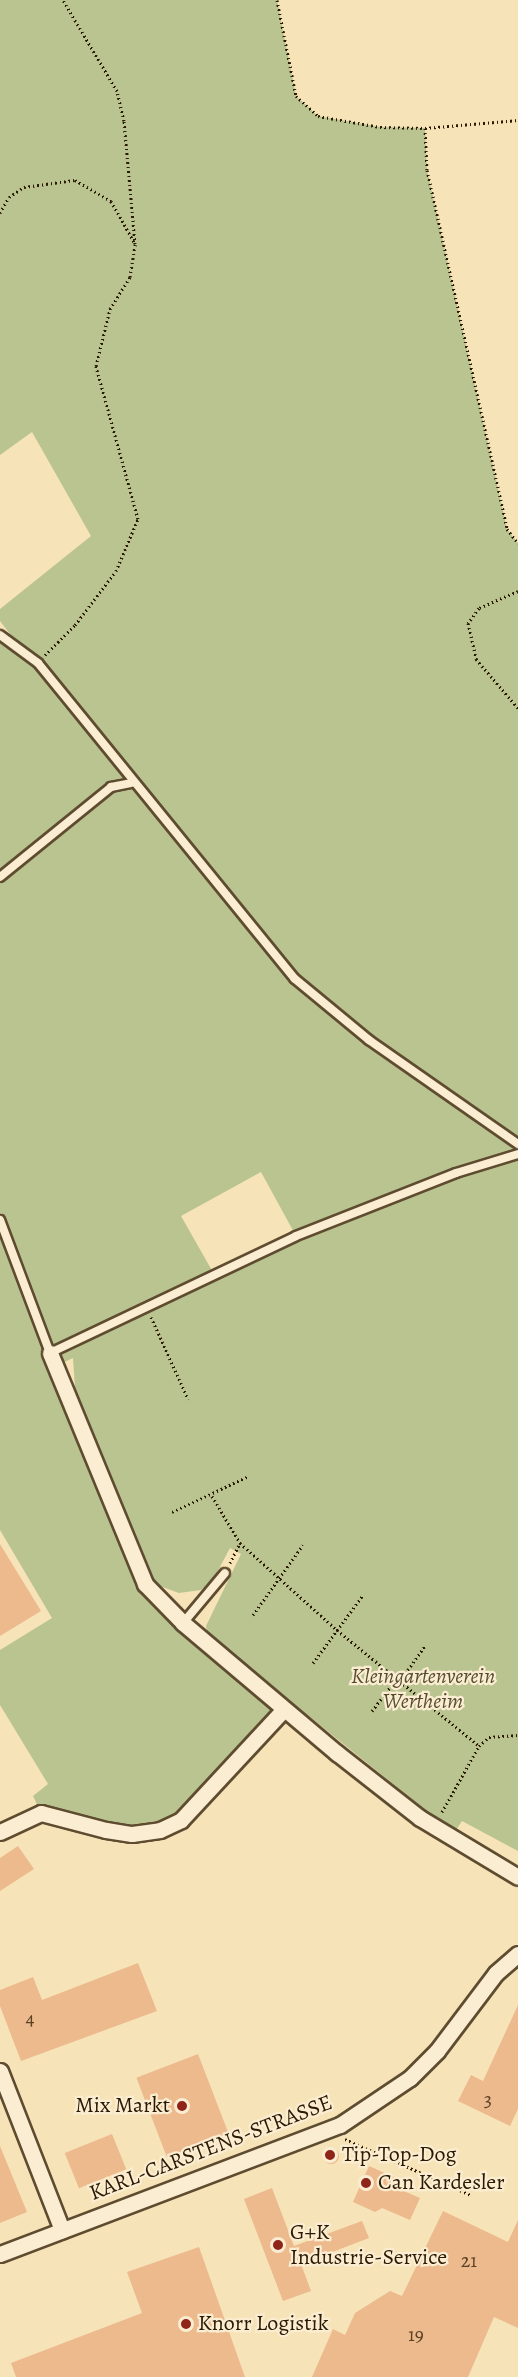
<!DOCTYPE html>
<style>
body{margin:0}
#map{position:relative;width:518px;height:2377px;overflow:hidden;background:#f7e3b8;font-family:Alegreya,serif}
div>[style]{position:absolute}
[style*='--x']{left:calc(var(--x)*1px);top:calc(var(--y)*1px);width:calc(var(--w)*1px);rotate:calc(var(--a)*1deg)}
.green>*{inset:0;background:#bac491}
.building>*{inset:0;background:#ecba8d;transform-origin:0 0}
.round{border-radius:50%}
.path>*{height:3px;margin-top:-1.5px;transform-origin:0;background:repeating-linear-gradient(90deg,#2c1902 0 1.5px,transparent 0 4.5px)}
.roads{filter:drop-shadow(2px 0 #5f4c30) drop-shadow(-2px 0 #5f4c30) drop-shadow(0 2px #5f4c30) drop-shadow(0 -2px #5f4c30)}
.service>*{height:8px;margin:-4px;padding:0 4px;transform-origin:4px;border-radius:4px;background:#faedd1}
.minor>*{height:15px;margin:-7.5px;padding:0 7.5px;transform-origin:7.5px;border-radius:7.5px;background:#faedd1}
.dots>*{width:16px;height:16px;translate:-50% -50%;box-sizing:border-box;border:3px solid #faedd1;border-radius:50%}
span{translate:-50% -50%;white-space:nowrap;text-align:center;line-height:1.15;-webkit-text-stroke:4.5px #faedd1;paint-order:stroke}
.number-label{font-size:20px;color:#5c4125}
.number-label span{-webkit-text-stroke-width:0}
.park-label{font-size:22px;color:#574c2d;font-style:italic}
.poi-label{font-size:22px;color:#2c1902}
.right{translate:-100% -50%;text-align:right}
.left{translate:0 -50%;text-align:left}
.street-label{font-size:22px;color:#2c1902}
</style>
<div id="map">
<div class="green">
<div style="clip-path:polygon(evenodd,0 0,277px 0,296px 96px,318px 116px,380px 127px,425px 128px,427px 170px,507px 529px,518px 543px,518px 1851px,462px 1821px,454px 1833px,208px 1635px,206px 1626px,241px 1554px,230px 1548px,213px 1580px,201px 1590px,179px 1593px,157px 1585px,146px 1574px,75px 1388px,73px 1358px,56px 1366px,145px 1584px,279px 1705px,181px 1820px,132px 1834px,41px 1813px,33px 1796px,48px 1784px,0 1705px,0 1650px,52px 1618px,0 1530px,0 635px,16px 642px,0 621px,0 609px,91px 536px,32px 432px,0 455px,0 0,261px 1172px,296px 1236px,214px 1274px,181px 1216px,261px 1172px)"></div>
</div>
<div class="building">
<div style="clip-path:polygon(0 1544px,41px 1611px,0 1636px)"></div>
<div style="clip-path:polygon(18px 1846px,34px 1869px,0 1891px,0 1858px)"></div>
<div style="clip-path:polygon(138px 1963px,157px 2011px,21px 2061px,0 2006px,0 1990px,33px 1977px,42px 2000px)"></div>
<div style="clip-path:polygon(518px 2005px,518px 2109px,510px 2126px,458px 2101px,471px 2075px,483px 2081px)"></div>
<div style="left:198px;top:2054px;width:85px;height:66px;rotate:69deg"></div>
<div style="left:112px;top:2134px;width:38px;height:51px;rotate:68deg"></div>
<div style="clip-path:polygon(0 2146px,27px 2212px,0 2223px)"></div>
<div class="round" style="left:323px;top:2148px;width:16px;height:16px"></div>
<div style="clip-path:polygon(369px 2166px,396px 2178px,392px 2186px,420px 2198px,410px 2220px,382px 2208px,375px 2212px,353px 2202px)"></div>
<div style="clip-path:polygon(272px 2188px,294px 2246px,362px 2221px,369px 2238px,301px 2264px,311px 2291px,283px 2301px,244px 2199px)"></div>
<div style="clip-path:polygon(443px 2211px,508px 2242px,518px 2220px,518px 2328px,494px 2317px,468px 2377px,312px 2377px,333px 2329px,345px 2335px,355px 2313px,390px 2291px,402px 2296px)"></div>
<div style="clip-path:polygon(199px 2247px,245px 2377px,16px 2377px,11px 2363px,142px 2313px,127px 2272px)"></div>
</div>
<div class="path">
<div style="--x:277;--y:0;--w:98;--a:78.8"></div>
<div style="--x:296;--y:96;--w:30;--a:42"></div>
<div style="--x:318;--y:116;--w:63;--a:10.1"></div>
<div style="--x:380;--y:127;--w:45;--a:1.3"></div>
<div style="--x:425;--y:128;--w:93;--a:-4.9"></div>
<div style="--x:425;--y:128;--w:42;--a:87.3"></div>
<div style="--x:427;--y:170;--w:368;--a:77.4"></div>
<div style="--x:507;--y:529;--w:18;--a:52"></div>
<div style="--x:0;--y:213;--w:18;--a:-61"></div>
<div style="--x:9;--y:197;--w:18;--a:-34"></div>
<div style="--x:24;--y:187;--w:51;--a:-7.8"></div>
<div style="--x:75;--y:180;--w:42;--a:30.3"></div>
<div style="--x:111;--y:201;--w:47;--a:60.7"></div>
<div style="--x:518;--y:591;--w:43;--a:156.4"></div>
<div style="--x:479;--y:608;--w:19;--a:126"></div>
<div style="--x:468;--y:623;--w:37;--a:77"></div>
<div style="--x:476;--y:659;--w:65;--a:49.4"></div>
<div style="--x:45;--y:655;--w:42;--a:-45"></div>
<div style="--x:75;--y:625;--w:68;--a:-52.8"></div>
<div style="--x:116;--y:571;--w:56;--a:-67.1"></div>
<div style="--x:138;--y:519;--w:159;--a:-105.4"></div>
<div style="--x:96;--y:366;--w:59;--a:-76.2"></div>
<div style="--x:110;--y:309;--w:38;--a:-58"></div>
<div style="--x:130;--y:277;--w:33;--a:-81"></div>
<div style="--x:135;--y:244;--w:123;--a:-95.1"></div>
<div style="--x:124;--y:121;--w:31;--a:-103"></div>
<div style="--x:117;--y:91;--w:106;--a:-120.7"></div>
<div style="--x:151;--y:1317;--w:90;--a:65.7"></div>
<div style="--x:212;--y:1496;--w:55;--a:59.2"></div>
<div style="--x:240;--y:1543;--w:130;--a:41.9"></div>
<div style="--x:337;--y:1630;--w:183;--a:39.2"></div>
<div style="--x:172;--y:1512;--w:85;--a:-25.1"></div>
<div style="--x:230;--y:1563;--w:22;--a:-63"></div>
<div style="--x:253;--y:1615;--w:86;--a:-54.5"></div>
<div style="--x:313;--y:1663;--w:84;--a:-53.7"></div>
<div style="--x:400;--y:1681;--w:43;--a:-54.5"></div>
<div style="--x:372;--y:1711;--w:41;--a:-52.9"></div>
<div style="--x:442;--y:1812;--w:76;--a:-60.7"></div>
<div style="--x:479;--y:1746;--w:13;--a:-42"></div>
<div style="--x:489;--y:1737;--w:29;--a:-4"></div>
<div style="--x:345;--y:2139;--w:138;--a:24"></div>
</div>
<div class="roads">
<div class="service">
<div style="--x:0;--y:635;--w:47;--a:36.4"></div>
<div style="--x:38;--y:663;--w:407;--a:50.9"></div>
<div style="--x:295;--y:979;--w:96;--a:39.5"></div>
<div style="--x:369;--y:1040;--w:182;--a:34.9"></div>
<div style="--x:0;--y:877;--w:143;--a:-39"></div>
<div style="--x:111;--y:787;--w:20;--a:-11"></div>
<div style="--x:0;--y:1220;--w:142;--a:69.4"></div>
<div style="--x:50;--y:1353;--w:272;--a:-25.4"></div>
<div style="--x:296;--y:1236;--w:172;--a:-21.5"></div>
<div style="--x:456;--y:1173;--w:65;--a:-17"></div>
<div style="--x:183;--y:1623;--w:65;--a:-50"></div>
</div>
<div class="minor">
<div style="--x:50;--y:1353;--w:250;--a:67.6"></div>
<div style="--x:145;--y:1584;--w:54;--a:45.7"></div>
<div style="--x:183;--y:1623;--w:202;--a:40.2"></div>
<div style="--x:337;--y:1753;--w:105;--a:38.1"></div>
<div style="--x:420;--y:1818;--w:114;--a:31"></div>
<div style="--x:0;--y:1832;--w:45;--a:-24.9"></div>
<div style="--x:41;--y:1813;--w:67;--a:14.7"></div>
<div style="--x:106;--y:1830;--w:26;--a:9"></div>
<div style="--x:132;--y:1834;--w:28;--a:-8"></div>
<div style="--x:160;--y:1830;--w:23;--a:-25"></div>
<div style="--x:181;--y:1820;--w:151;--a:-47.1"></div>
<div style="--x:0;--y:2071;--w:171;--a:68.7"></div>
<div style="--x:0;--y:2254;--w:364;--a:-20.8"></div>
<div style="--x:340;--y:2125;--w:84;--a:-33.9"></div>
<div style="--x:410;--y:2078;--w:38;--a:-45"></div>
<div style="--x:437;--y:2051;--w:98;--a:-52.9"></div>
<div style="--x:496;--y:1973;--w:29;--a:-41"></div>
</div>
</div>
<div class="dots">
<div style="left:182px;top:2106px;background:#8f2418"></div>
<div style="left:330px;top:2155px;background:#8f2418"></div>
<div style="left:366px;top:2183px;background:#8f2418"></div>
<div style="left:278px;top:2245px;background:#8f2418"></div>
<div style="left:186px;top:2324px;background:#8f2418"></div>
</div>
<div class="number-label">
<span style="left:30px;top:2018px">4</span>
<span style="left:488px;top:2099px">3</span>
<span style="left:469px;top:2260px">21</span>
<span style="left:416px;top:2334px">19</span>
</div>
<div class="park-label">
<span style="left:423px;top:1689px">Kleingartenverein<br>Wertheim</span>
</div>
<div class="poi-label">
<span class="right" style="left:170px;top:2106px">Mix Markt</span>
<span class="left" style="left:342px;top:2155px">Tip-Top-Dog</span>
<span class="left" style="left:378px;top:2183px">Can Kardesler</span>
<span class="left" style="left:290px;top:2245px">G+K<br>Industrie-Service</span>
<span class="left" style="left:198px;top:2324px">Knorr Logistik</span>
</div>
<div class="street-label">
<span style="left:211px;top:2148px;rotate:-21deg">KARL-CARSTENS-STRASSE</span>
</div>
</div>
